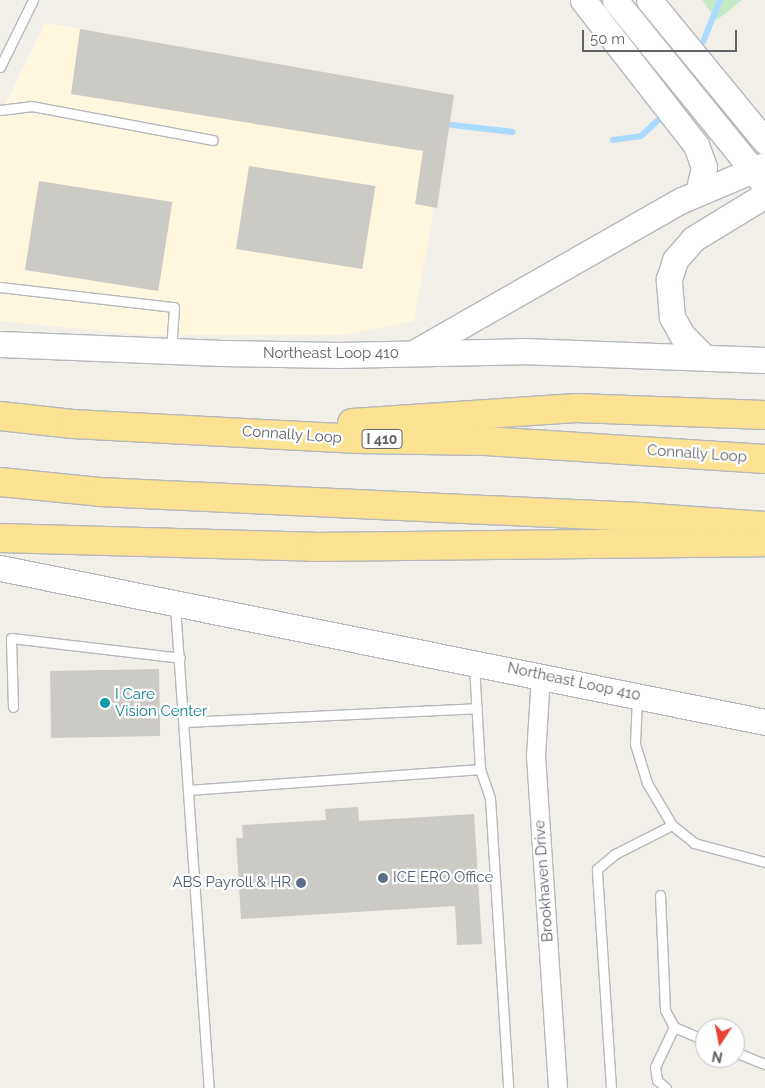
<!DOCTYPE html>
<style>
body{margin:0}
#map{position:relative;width:765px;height:1088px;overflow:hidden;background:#f1efe8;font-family:Raleway,sans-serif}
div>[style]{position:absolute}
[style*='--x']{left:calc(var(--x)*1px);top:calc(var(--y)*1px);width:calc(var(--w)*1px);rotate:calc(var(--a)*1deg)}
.commercial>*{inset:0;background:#fef7e0}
.green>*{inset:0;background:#c5e8c5}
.stream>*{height:6px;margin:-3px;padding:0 3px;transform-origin:3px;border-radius:3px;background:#aadaff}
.building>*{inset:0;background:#cccac5;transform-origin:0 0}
.roads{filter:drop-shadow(1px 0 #b5b8bc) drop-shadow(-1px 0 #b5b8bc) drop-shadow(0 1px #b5b8bc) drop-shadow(0 -1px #b5b8bc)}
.service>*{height:9px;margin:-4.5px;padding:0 4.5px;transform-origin:4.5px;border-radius:4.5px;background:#fff}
.minor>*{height:18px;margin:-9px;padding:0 9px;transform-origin:9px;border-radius:9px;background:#fff}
.secondary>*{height:25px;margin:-12.5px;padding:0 12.5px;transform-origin:12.5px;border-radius:12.5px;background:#fff}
.motorway>*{height:28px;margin:-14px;padding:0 14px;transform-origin:14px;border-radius:14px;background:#fde293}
.dots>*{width:14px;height:14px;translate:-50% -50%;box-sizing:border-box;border:2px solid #fff;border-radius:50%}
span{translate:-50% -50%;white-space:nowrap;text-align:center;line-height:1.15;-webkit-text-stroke:4.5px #fff;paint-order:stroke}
.shield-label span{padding:1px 4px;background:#fff;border:1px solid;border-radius:4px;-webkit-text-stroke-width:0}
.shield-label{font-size:14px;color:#5f6368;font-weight:700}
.street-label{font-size:15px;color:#5f6368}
.culture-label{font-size:15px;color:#0d838f}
.left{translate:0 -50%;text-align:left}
.service-label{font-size:15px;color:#4e5e75}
.right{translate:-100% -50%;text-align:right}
.north{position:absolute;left:695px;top:1018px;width:50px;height:50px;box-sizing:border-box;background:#fff;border:1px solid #bfc1c3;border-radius:50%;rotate:191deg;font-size:14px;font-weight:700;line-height:20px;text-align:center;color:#5f6368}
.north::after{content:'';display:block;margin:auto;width:18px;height:22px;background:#ea4335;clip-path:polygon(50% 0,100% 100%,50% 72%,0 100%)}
.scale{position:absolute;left:582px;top:30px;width:155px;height:22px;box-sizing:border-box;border:2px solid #5f6368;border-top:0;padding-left:6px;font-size:15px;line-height:18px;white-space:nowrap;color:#5f6368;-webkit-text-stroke:4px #fff;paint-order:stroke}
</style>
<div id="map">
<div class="commercial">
<div style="clip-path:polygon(45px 23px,454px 95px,414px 321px,344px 335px,147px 335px,0 321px,0 115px)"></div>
</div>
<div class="green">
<div style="clip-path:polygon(702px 0,742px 0,717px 20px)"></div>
</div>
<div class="stream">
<div style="--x:703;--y:42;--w:45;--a:-68"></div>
<div style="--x:452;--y:125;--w:61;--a:6.5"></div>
<div style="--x:613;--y:140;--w:28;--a:-8"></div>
<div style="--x:641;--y:136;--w:22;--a:-43"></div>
</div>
<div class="building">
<div style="clip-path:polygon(80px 29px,454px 95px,437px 208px,415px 204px,423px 151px,71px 94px)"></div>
<div style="left:249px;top:166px;width:128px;height:84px;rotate:9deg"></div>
<div style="left:39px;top:181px;width:135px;height:90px;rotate:9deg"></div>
<div style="left:159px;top:669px;width:67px;height:109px;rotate:89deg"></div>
<div style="clip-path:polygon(358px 807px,359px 821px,474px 814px,482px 944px,457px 945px,455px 906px,241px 919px,236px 838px,243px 838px,242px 825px,326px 820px,325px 809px)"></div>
</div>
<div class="roads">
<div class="service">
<div style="--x:0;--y:67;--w:75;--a:-63.8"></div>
<div style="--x:0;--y:110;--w:31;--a:-7"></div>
<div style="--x:31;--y:106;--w:185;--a:10.6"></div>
<div style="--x:0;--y:287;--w:175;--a:6.6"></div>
<div style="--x:174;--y:307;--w:44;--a:93.9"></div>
<div style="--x:175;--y:606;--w:483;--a:86"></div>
<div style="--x:637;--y:698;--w:46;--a:92.5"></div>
<div style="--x:635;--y:744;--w:41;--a:72.9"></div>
<div style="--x:647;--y:783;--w:49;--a:59.2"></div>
<div style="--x:672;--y:825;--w:28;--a:39"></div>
<div style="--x:694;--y:843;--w:73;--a:15"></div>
<div style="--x:13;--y:707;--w:69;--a:-91.7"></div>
<div style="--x:11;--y:638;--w:170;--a:6.7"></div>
<div style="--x:184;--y:722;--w:293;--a:-2.7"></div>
<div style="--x:480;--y:769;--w:31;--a:71"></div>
<div style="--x:490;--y:798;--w:291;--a:86.4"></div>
<div style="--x:189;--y:790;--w:292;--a:-4.1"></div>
<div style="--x:480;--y:769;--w:104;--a:-93.3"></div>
<div style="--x:660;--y:895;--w:115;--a:87.5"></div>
<div style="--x:665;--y:1010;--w:19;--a:62"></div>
<div style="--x:674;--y:1027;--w:34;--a:23"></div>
<div style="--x:735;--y:1052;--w:32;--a:22"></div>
<div style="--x:611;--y:1088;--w:219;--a:-93.7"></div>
<div style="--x:597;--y:869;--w:23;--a:-40"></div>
<div style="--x:615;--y:854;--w:64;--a:-27"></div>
<div style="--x:666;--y:1088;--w:12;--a:-138"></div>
<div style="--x:657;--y:1080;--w:13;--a:-99"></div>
<div style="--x:655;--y:1067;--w:44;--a:-64.6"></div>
</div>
<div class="minor">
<div style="--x:541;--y:675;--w:81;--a:93.5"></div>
<div style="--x:536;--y:756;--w:333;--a:86.2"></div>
</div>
<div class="secondary">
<div style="--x:583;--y:0;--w:184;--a:52.1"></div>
<div style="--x:696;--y:145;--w:23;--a:70"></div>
<div style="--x:704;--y:167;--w:27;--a:103"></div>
<div style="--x:615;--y:0;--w:238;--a:51"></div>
<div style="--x:649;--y:0;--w:183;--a:50.6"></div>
<div style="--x:0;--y:344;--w:222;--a:2.3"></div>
<div style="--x:222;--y:353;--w:116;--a:1"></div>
<div style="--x:338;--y:355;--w:184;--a:-1.2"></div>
<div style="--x:522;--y:351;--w:243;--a:2.1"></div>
<div style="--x:415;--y:352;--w:307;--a:-29.7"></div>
<div style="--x:682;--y:200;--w:90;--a:-22.9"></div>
<div style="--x:702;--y:355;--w:28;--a:-135"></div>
<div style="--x:682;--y:335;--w:21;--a:-119"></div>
<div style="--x:672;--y:317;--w:38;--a:-95"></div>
<div style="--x:669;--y:279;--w:20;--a:-72"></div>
<div style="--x:675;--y:260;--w:28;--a:-49"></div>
<div style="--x:693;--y:239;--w:84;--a:-31.4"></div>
<div style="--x:0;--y:568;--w:780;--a:11.38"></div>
</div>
<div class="motorway">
<div style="--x:0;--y:416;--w:73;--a:6.3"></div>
<div style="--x:73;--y:424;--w:286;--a:3"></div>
<div style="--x:359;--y:439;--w:127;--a:0.9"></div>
<div style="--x:486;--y:441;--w:280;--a:3.7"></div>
<div style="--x:352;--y:423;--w:225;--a:-3.8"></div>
<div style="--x:576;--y:408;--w:189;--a:2.1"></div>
<div style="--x:0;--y:482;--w:100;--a:5.7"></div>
<div style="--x:100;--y:492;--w:540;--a:2.66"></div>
<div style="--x:639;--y:517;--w:126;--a:4.1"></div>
<div style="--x:0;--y:538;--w:313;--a:1.6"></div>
<div style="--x:313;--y:547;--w:450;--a:-0.6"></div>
</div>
</div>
<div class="dots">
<div style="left:105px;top:703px;background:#0f9aa8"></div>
<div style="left:383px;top:878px;background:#5c6f8a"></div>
<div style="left:301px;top:883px;background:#5c6f8a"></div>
</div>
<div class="shield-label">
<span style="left:382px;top:439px">I 410</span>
</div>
<div class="street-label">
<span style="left:331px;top:354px">Northeast Loop 410</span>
<span style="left:292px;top:435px;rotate:4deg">Connally Loop</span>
<span style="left:697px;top:454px;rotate:4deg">Connally Loop</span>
<span style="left:574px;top:682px;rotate:12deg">Northeast Loop 410</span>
<span style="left:544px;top:881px;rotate:-94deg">Brookhaven Drive</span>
</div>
<div class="culture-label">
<span class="left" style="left:115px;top:703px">I Care<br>Vision Center</span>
</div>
<div class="service-label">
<span class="left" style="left:393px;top:878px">ICE ERO Office</span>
<span class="right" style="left:291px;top:883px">ABS Payroll &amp; HR</span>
</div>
<div class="north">N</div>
<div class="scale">50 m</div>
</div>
